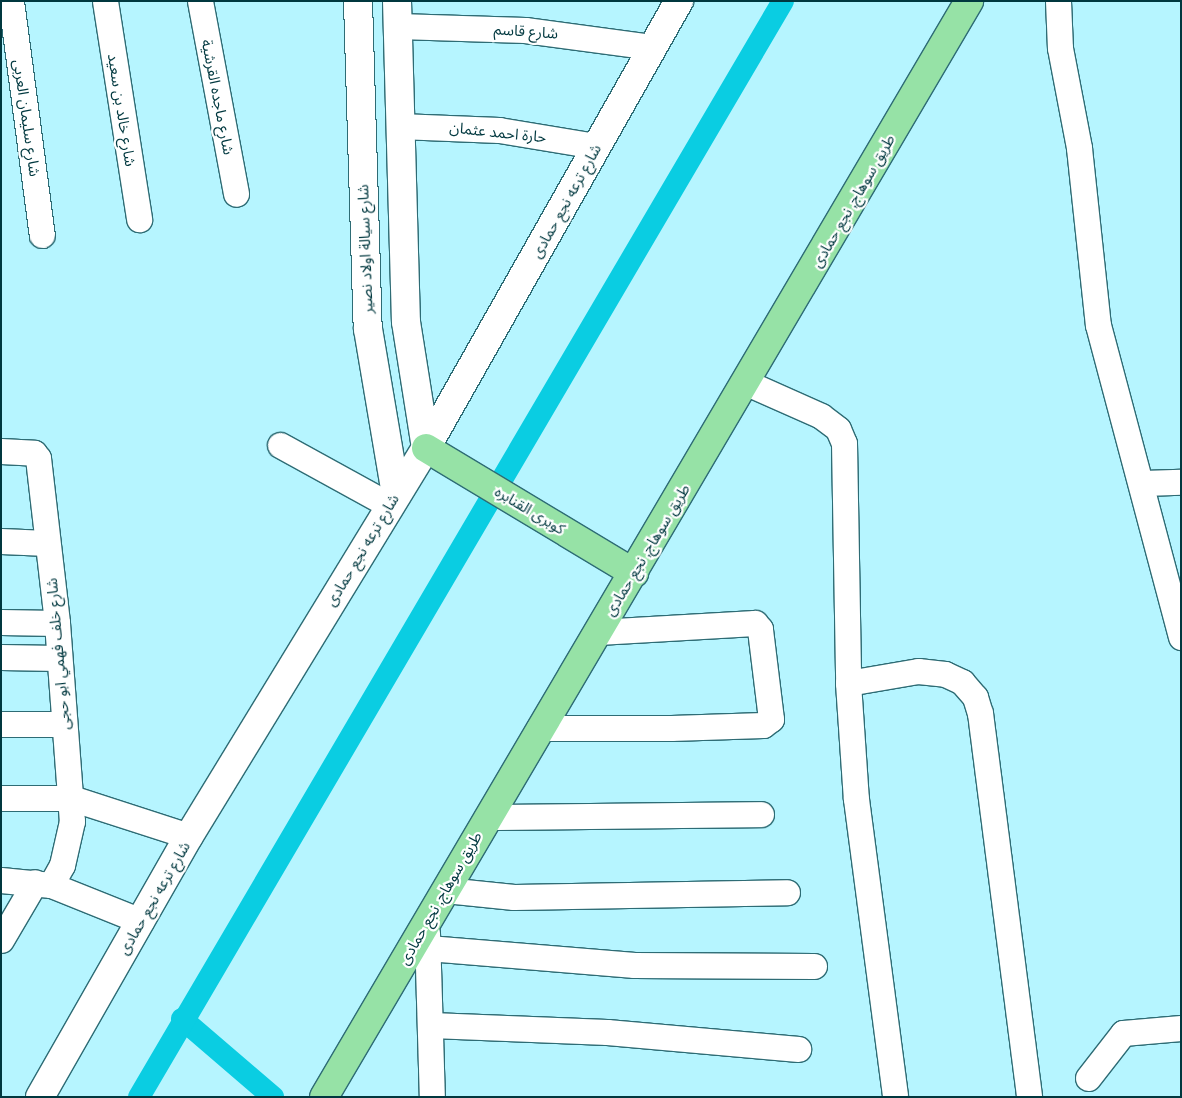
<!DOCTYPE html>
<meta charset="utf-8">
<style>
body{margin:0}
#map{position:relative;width:1182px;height:1098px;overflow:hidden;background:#b6f5ff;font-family:Lato,"Noto Sans Arabic",sans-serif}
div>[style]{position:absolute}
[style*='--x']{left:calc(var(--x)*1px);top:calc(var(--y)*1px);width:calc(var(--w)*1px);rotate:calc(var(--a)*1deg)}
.canal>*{height:22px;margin:-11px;padding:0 11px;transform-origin:11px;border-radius:11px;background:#0acde2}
.roads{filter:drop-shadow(1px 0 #2e6c75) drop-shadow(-1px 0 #2e6c75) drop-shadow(0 1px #2e6c75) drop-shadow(0 -1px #2e6c75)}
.minor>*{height:25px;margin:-12.5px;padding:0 12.5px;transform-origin:12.5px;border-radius:12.5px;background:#fff}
.tertiary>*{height:28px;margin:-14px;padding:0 14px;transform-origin:14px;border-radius:14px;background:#fff}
.secondary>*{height:28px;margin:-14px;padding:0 14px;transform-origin:14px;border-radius:14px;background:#fff}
.primary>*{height:28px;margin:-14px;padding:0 14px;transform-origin:14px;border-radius:14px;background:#96e2a6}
span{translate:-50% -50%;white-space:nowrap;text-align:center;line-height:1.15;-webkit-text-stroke:4.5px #fff;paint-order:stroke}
.street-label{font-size:15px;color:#00383f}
.frame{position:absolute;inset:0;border:2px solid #00383f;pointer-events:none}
</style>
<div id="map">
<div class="canal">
<div style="--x:182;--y:1019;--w:120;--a:40.6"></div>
<div style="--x:139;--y:1097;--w:1271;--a:-59.56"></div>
</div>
<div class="roads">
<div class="minor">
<div style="--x:11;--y:1;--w:236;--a:82.5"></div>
<div style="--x:105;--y:1;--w:221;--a:81.1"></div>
<div style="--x:200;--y:1;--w:196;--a:79.4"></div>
<div style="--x:1058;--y:1;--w:47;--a:87.6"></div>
<div style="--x:1060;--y:48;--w:102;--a:79.2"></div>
<div style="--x:1079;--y:148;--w:178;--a:83.9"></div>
<div style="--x:1098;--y:325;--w:323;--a:75.1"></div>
<div style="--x:398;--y:26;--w:127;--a:1.8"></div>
<div style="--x:525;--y:30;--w:129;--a:7.6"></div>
<div style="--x:399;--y:126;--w:100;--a:2.3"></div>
<div style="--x:499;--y:130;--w:98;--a:9.4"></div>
<div style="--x:747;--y:383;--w:81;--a:24"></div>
<div style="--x:821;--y:416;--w:21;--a:37"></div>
<div style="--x:838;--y:429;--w:15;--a:67"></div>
<div style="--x:844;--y:443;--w:240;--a:89"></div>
<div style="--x:848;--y:683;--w:116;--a:86.1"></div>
<div style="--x:856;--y:799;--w:299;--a:82.5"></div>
<div style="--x:280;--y:445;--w:124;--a:28.8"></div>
<div style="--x:1;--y:451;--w:33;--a:3"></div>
<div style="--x:34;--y:453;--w:6;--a:51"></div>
<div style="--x:38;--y:458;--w:166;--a:83.4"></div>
<div style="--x:57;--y:623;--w:199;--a:85.7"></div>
<div style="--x:72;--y:821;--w:45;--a:102.8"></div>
<div style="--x:62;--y:865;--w:23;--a:119"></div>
<div style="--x:1143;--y:483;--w:38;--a:-2"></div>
<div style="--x:1;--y:541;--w:46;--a:2.5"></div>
<div style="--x:1;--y:622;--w:56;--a:1"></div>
<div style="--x:1;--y:657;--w:57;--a:1"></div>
<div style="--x:848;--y:683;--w:71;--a:-9.7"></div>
<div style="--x:918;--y:671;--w:27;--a:6"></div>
<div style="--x:945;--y:674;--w:19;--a:25"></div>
<div style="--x:962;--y:682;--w:20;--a:49"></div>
<div style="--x:975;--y:697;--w:17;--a:73"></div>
<div style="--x:980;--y:713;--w:387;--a:82.7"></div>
<div style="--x:1;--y:724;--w:63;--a:0"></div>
<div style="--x:539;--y:728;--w:132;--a:0"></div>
<div style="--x:671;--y:728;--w:92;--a:-1.9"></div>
<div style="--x:763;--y:725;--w:10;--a:-37"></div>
<div style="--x:771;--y:719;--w:91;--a:-97"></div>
<div style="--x:760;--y:629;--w:8;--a:-130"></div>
<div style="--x:755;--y:623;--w:158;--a:176.7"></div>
<div style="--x:1;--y:798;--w:70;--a:0"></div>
<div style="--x:71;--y:798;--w:124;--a:17.9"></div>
<div style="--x:487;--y:817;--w:274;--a:-0.6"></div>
<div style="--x:1;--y:880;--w:50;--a:5.7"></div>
<div style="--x:51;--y:885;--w:97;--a:21.8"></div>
<div style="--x:445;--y:890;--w:69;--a:5.8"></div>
<div style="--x:514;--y:897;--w:273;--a:-1"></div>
<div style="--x:427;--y:933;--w:164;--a:88.3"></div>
<div style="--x:1;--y:940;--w:67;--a:-59.6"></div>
<div style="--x:428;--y:948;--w:207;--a:4.7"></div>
<div style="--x:634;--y:965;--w:180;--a:0.3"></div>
<div style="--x:431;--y:1025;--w:176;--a:2.3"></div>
<div style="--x:607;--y:1032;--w:192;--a:5.1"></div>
<div style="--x:1088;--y:1078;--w:57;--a:-52.1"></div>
<div style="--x:1123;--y:1033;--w:58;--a:-4.9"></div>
</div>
<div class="tertiary">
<div style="--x:40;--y:1097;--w:301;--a:-60.3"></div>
<div style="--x:189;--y:836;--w:455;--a:-58.6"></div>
<div style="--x:426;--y:448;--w:514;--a:-60.49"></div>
</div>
<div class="secondary">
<div style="--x:358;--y:1;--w:328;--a:88.3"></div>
<div style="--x:368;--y:329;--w:168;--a:80.4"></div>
<div style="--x:397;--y:1;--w:321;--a:88.4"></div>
<div style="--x:406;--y:322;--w:128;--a:81"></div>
</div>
<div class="primary">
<div style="--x:426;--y:448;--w:243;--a:31"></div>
<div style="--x:324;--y:1097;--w:1272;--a:-59.52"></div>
</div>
</div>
<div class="street-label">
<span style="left:526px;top:31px;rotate:4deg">شارع قاسم</span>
<span style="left:218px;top:97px;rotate:79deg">شارع ماجده القرشية</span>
<span style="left:122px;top:110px;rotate:81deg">شارع خالد بن سعيد</span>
<span style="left:27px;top:118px;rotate:82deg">شارع سليمان العربى</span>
<span style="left:498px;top:132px;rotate:6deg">حارة احمد عثمان</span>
<span style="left:566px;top:201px;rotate:-61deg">شارع ترعه نجع حمادى</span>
<span style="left:853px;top:201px;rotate:-60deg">طريق سوهاج, نجع حمادى</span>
<span style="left:365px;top:249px;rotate:-92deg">شارع سيالة اولاد نصير</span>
<span style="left:530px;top:510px;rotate:31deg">كوبرى القنابره</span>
<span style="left:362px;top:550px;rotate:-59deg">شارع ترعه نجع حمادى</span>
<span style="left:647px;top:550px;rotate:-59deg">طريق سوهاج, نجع حمادى</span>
<span style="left:58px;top:654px;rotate:-95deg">شارع خلف فهمي ابو حجى</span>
<span style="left:154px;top:898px;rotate:-60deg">شارع ترعه نجع حمادى</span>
<span style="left:440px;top:898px;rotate:-60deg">طريق سوهاج, نجع حمادى</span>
</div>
<div class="frame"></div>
</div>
